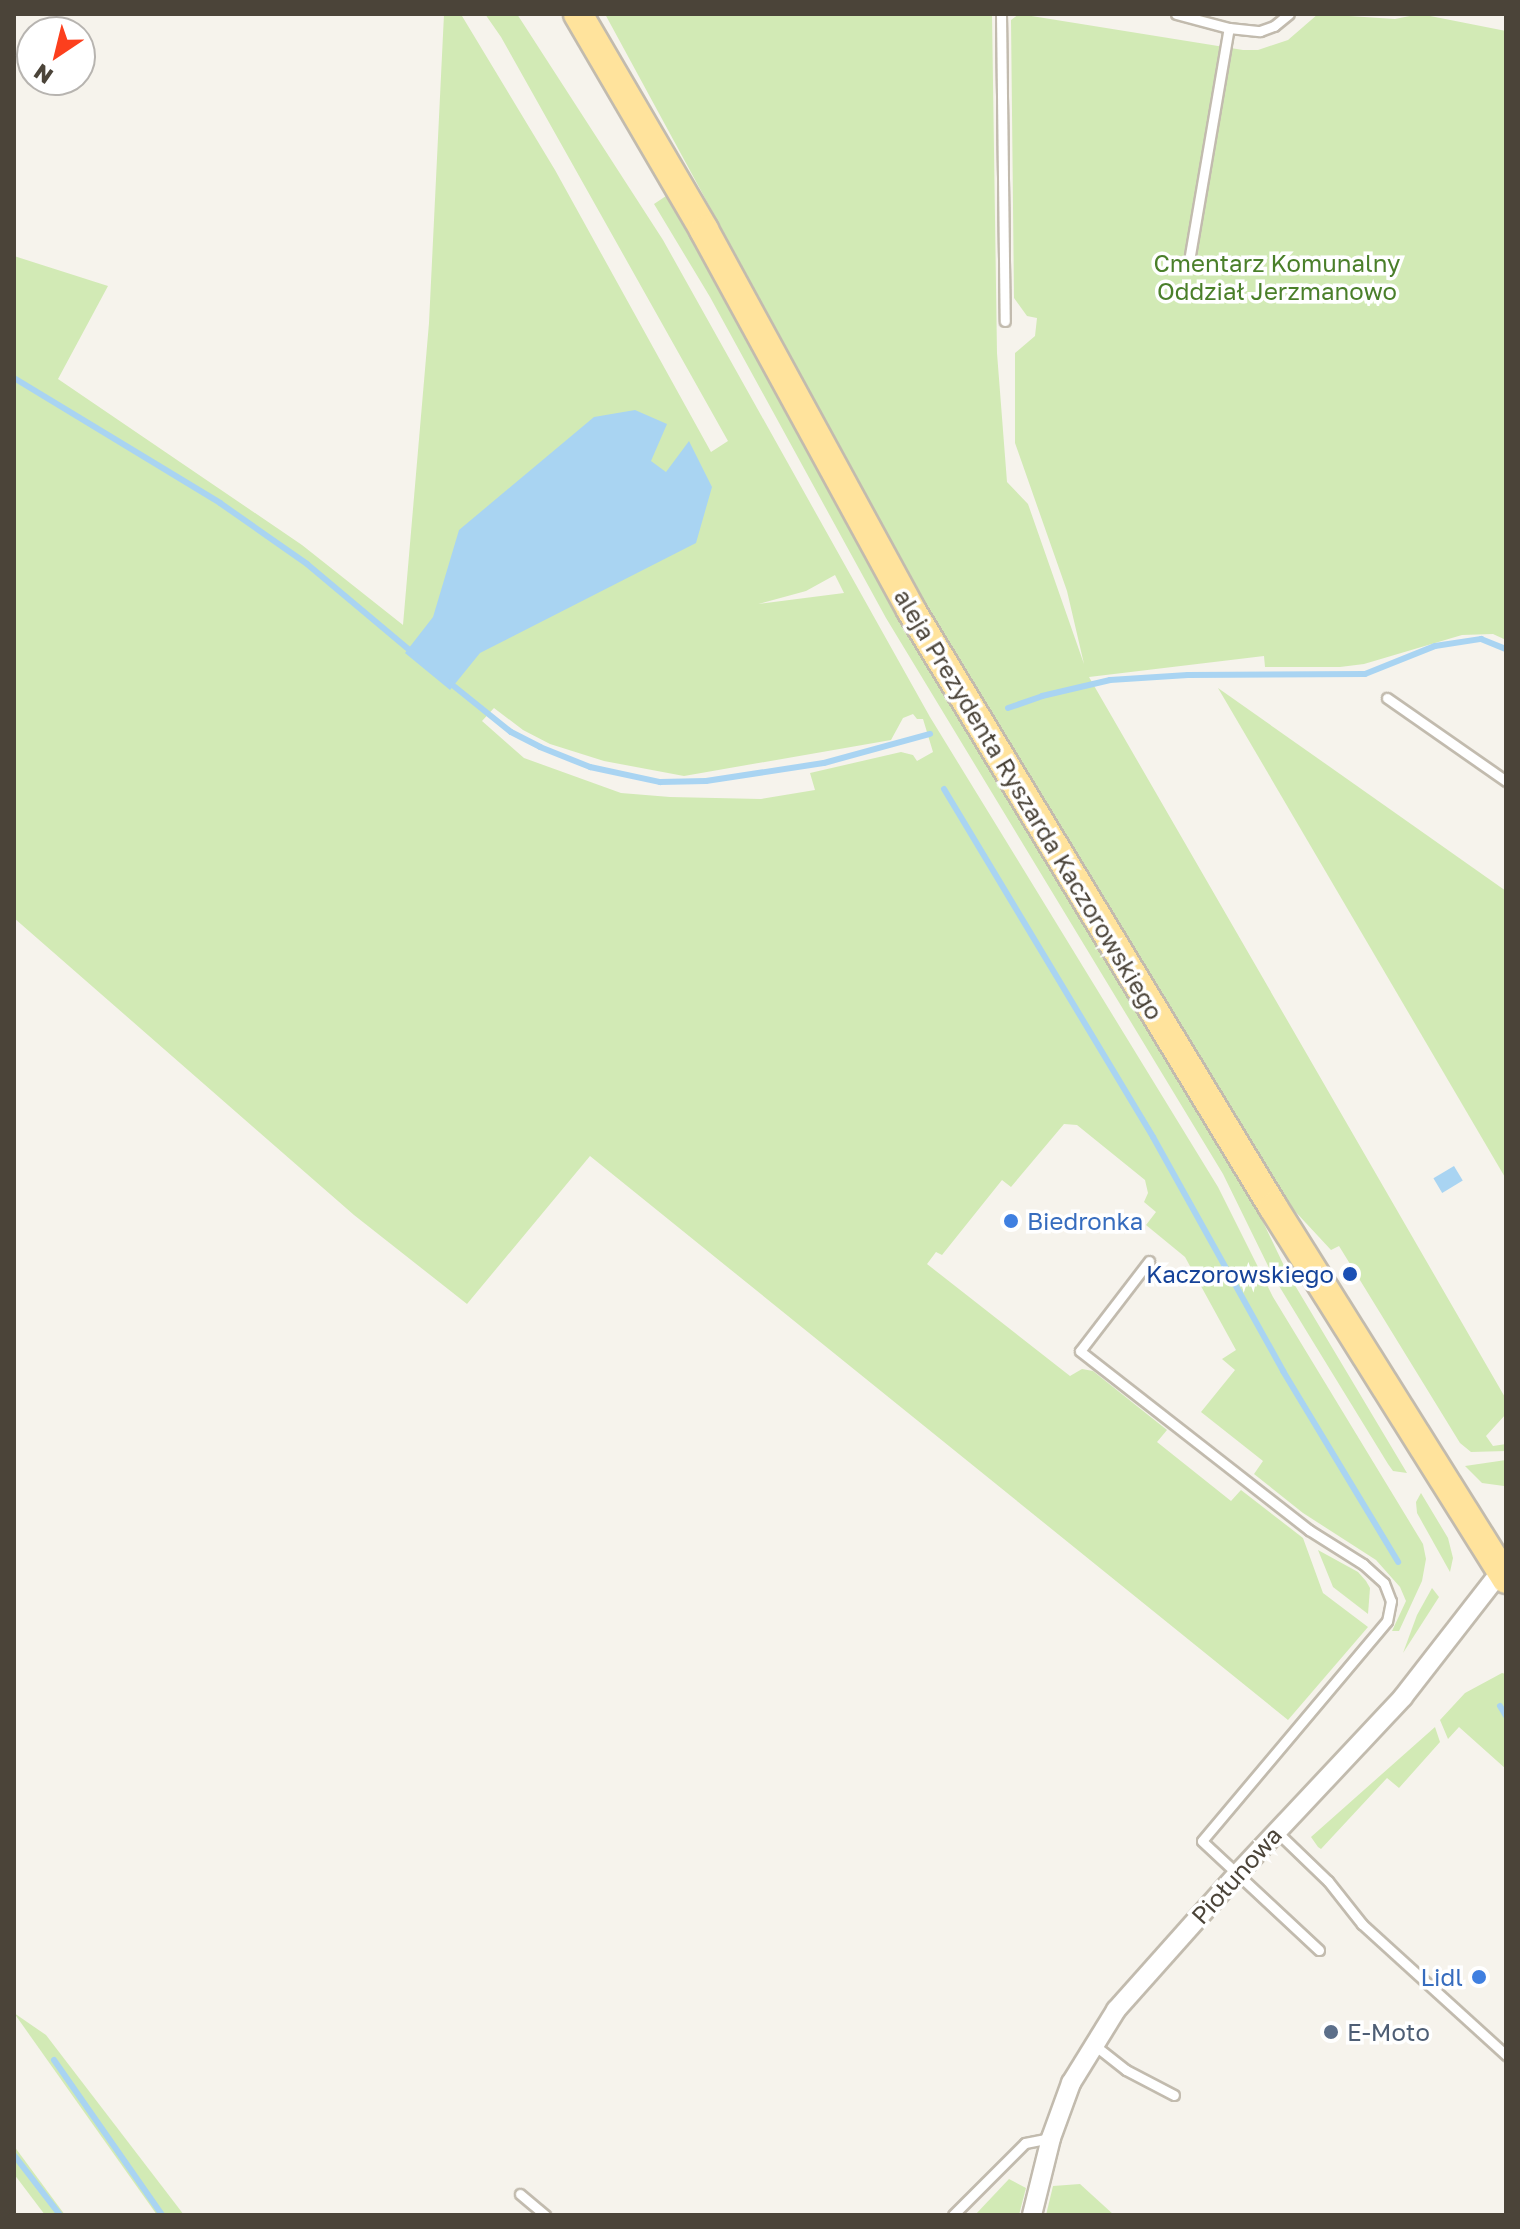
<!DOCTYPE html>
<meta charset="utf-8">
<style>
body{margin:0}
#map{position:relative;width:1520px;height:2229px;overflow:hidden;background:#f6f3ec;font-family:"Golos Text",sans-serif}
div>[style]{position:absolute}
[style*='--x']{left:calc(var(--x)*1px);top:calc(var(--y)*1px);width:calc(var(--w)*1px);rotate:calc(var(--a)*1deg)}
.green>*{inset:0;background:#d2eab5}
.water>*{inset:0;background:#a9d4f2;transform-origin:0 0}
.stream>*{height:6px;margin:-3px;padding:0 3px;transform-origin:3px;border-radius:3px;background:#a9d4f2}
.roads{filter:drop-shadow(2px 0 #c2bbae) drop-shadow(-2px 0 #c2bbae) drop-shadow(0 2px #c2bbae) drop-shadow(0 -2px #c2bbae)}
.service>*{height:9px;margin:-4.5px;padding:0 4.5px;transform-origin:4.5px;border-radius:4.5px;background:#fff}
.minor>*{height:18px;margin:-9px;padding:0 9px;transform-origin:9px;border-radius:9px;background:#fff}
.primary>*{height:28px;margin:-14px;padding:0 14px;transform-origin:14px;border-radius:14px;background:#ffe39c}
.dots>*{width:22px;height:22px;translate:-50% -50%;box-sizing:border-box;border:4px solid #fff;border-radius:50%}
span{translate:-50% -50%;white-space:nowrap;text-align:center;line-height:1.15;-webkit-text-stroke:7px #fff;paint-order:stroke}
.park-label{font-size:24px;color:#4a7f2a}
.street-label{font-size:24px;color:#4b4439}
.shop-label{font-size:24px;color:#366cbe}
.left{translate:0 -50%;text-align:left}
.right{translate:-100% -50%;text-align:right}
.transit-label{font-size:24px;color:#164399}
.service-label{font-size:24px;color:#4e5e75}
.frame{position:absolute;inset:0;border:16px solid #4b4439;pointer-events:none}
.north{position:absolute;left:16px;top:16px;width:80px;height:80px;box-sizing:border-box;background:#fff;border:2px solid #b7b4b0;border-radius:50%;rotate:215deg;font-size:22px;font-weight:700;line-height:32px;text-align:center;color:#4b4439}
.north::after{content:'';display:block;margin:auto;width:28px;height:36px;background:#fc3f1d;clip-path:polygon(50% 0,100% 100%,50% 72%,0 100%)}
</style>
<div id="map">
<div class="green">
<div style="clip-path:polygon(evenodd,444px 14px,462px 16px,555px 170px,711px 452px,728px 441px,501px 37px,485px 14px,517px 14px,663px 240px,930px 717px,1218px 1187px,1273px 1297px,1423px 1544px,1426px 1559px,1422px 1581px,1399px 1631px,1392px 1631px,1406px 1601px,1400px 1587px,1376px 1560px,1303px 1513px,1254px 1474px,1263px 1461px,1201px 1412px,1235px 1370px,1222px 1359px,1236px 1350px,1185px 1257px,1146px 1225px,1156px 1212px,1144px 1202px,1148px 1193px,1145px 1180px,1077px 1125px,1064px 1124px,1011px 1187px,1002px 1180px,942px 1255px,936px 1252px,927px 1264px,1070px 1376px,1082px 1369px,1093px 1371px,1167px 1430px,1157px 1442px,1231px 1501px,1241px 1490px,1303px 1538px,1323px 1593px,1368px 1627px,1288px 1720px,590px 1156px,467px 1304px,354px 1215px,14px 918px,14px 256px,108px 286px,58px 379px,302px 545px,403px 625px,429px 323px,444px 14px,835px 575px,844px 593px,758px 604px,806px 591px,835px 575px,444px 14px,494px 708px,523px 730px,550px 744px,604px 761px,684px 776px,891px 740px,903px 718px,913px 714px,917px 719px,923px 719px,933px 752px,917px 761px,913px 755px,901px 752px,810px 773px,815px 790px,761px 799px,670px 797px,621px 793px,524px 758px,482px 721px,494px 708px)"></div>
<div style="clip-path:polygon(605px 14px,992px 14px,997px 353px,1007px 482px,1028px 504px,1084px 664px,1067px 591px,1015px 443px,1015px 353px,1035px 336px,1037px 318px,1027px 316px,1014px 298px,1011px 20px,1019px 14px,1243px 50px,1258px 50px,1288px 40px,1318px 14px,1395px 19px,1420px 14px,1506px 31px,1506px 640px,1493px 634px,1462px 635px,1364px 664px,1340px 667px,1265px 667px,1264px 656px,1089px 677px,1506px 1399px,1506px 1414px,1486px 1436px,1493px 1446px,1506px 1444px,1506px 1451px,1471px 1452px,1460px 1443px,1339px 1246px,1331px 1250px,1292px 1208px,939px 629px)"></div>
<div style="clip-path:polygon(666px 196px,1253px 1201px,1287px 1272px,1407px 1473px,1393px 1471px,1388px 1464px,1307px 1332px,1273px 1276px,1223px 1174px,886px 618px,710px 297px,654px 204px)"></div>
<div style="clip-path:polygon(1218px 688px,1506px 891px,1506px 1179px)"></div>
<div style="clip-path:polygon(1506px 1460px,1504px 1486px,1482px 1483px,1465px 1466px)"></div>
<div style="clip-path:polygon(1421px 1493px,1448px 1538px,1453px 1558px,1450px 1572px,1417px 1513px,1416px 1502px)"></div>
<div style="clip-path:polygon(1318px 1550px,1358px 1572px,1366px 1581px,1370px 1588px,1368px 1614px,1333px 1587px)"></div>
<div style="clip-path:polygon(1432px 1588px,1439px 1597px,1403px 1653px,1417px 1615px)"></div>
<div style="clip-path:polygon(1502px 1673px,1506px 1674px,1506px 1769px,1459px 1727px,1448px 1739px,1440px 1720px,1465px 1693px)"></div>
<div style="clip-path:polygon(1435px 1727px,1440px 1742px,1399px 1788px,1387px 1778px,1321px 1849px,1318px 1847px,1311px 1837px)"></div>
<div style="clip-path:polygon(14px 2013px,46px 2035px,184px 2215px,157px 2215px)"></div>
<div style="clip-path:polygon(14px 2146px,65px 2215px,45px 2215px,14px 2174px)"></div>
<div style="clip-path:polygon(1009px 2179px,1026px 2188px,1019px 2215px,975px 2215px)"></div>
<div style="clip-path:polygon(1080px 2184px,1114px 2215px,1046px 2215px,1053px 2186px)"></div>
</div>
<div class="water">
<div style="clip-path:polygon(635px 410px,667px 424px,651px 461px,666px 472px,689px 441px,712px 487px,696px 543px,480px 653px,450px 690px,405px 653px,433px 617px,459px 530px,594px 417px)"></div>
<div style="left:1454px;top:1166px;width:17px;height:24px;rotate:59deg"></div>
</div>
<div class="stream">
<div style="--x:14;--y:378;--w:241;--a:31.2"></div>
<div style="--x:220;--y:503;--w:106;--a:35"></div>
<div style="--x:307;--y:564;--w:138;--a:40"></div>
<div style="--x:450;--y:683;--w:78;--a:38.8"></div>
<div style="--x:511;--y:732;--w:33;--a:27"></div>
<div style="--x:540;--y:747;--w:54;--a:21.8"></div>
<div style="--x:590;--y:767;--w:72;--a:12.1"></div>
<div style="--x:660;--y:782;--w:46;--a:-1.2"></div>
<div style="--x:706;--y:781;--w:119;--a:-8.7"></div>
<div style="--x:824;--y:763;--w:110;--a:-15.3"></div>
<div style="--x:1008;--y:708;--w:36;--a:-19"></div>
<div style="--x:1042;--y:696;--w:70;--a:-13.2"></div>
<div style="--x:1110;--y:680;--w:78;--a:-3.7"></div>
<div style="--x:1188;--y:675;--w:177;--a:-0.3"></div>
<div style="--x:1365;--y:674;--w:75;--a:-21.8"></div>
<div style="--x:1435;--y:646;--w:47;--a:-8.7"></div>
<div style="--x:1481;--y:639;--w:27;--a:22"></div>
<div style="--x:944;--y:789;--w:406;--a:59"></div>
<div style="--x:1153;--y:1137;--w:268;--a:60.9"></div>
<div style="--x:1283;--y:1371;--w:223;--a:58.9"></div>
<div style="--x:1500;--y:1706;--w:12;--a:59"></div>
<div style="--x:54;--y:2060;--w:189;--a:55.1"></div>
<div style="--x:14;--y:2155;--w:76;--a:52.5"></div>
</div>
<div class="roads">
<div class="service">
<div style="--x:1001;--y:14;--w:307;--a:89.3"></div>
<div style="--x:1176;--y:14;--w:55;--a:14.8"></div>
<div style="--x:1229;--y:28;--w:31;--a:6"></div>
<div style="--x:1260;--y:31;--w:15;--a:-20"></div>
<div style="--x:1274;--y:26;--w:19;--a:-39"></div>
<div style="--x:1190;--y:255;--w:230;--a:-80.3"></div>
<div style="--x:1387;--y:698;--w:145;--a:34.9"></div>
<div style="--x:1149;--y:1261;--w:113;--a:127.5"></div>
<div style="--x:1080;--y:1351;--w:291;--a:38"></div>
<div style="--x:1309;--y:1530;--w:64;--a:32.2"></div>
<div style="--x:1363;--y:1564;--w:28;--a:42"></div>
<div style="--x:1384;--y:1583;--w:19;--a:69"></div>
<div style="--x:1391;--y:1601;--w:20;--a:101"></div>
<div style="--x:1387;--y:1621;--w:287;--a:130.1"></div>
<div style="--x:1202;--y:1841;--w:160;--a:43"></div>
<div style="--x:1276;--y:1831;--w:72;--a:43.9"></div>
<div style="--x:1328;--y:1881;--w:55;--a:51.7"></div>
<div style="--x:1362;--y:1924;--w:195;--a:42.3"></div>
<div style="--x:1093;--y:2044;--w:42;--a:38.2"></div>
<div style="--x:1126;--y:2070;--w:54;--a:27.5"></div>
<div style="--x:520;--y:2194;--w:33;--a:40"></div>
<div style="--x:953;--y:2215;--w:102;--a:-45"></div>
<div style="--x:1025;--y:2143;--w:26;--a:-11"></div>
</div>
<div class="minor">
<div style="--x:1032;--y:2215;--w:79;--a:-76.1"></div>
<div style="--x:1051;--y:2138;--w:59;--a:-70"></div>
<div style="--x:1071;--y:2083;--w:86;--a:-58.3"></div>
<div style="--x:1116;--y:2010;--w:183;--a:-48.3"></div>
<div style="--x:1238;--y:1873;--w:241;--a:-46.8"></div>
<div style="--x:1403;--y:1697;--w:160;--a:-52.1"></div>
</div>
<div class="primary">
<div style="--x:578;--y:14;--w:250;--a:59.7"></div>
<div style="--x:704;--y:230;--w:433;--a:61.4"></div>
<div style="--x:911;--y:610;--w:698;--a:58.77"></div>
<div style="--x:1273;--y:1207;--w:439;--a:57.9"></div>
</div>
</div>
<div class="dots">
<div style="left:1011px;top:1221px;background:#3f7fe0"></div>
<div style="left:1350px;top:1274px;background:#1a4fb4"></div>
<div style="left:1479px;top:1977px;background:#3f7fe0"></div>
<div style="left:1331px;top:2032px;background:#5c6f8a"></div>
</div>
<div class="park-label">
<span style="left:1277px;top:277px">Cmentarz Komunalny<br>Oddział Jerzmanowo</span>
</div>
<div class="street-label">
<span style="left:1029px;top:804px;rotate:59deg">aleja Prezydenta Ryszarda Kaczorowskiego</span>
<span style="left:1236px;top:1875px;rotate:-48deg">Piołunowa</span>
</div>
<div class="shop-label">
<span class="left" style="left:1027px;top:1221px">Biedronka</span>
<span class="right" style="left:1463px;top:1977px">Lidl</span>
</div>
<div class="transit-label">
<span class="right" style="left:1334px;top:1274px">Kaczorowskiego</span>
</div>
<div class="service-label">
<span class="left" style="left:1347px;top:2032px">E-Moto</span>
</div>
<div class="frame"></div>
<div class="north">N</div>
</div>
